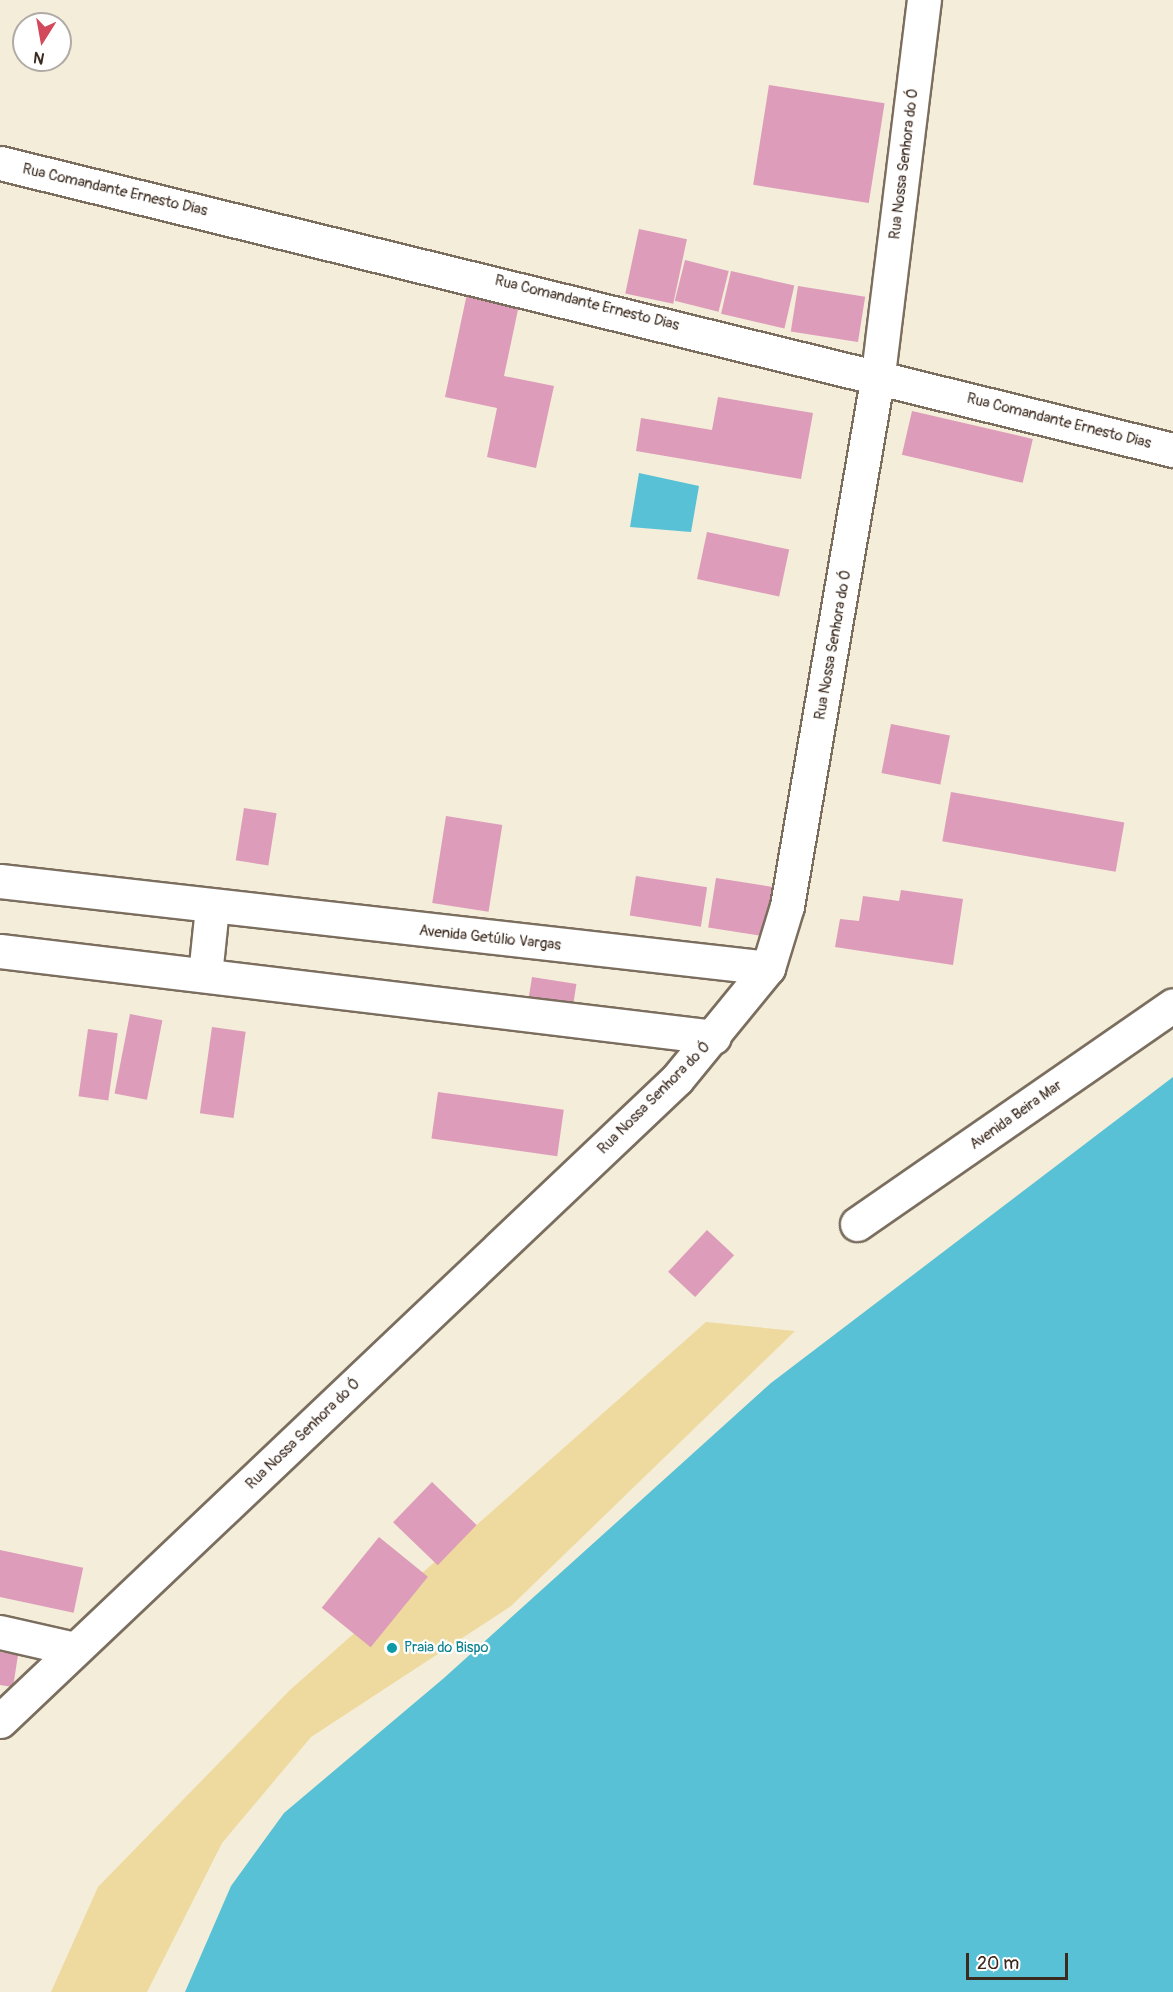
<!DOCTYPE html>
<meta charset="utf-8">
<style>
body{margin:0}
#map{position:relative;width:1173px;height:1992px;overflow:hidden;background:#f3edd9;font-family:Pangolin,sans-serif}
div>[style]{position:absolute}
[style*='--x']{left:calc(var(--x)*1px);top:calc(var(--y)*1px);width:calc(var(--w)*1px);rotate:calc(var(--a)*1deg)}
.sand>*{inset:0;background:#eeda9e}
.water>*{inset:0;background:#58c1d5}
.building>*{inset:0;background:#dd9cb9;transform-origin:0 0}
.roads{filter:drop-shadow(2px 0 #7b6e5f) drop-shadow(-2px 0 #7b6e5f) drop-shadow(0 2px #7b6e5f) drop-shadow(0 -2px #7b6e5f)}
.minor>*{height:33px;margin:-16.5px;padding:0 16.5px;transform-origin:16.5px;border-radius:16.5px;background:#fff}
.secondary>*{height:33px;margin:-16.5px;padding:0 16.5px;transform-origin:16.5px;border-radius:16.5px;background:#fff}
.dots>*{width:16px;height:16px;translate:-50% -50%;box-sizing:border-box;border:3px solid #fff;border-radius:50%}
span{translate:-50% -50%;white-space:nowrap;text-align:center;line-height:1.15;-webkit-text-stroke:4.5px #fff;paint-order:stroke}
.street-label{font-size:15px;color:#3b2a1e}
.culture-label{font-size:15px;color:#0d838f}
.left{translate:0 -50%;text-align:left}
.north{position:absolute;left:12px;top:12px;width:60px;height:60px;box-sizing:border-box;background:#fff;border:2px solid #b1aaa5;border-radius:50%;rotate:191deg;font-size:16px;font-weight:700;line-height:24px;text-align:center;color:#3b2a1e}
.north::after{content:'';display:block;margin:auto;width:21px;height:27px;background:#d1495b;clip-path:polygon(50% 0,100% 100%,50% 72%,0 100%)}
.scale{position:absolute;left:966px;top:1953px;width:102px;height:27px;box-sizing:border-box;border:3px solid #3b2a1e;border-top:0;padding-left:8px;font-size:18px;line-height:21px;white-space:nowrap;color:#3b2a1e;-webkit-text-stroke:4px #fff;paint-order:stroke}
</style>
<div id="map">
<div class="sand">
<div style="clip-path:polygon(706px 1322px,795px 1331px,511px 1606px,311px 1737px,222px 1843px,147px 1992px,51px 1992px,98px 1887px,290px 1690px)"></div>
</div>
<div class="water">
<div style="clip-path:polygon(639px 473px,699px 486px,691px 532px,630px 527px)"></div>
<div style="clip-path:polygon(1173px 1077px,1173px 1992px,185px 1992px,231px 1886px,284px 1813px,444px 1678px,771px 1383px)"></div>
</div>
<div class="building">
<div style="left:769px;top:85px;width:117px;height:101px;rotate:9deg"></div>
<div style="left:639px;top:229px;width:49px;height:66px;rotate:12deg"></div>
<div style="left:685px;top:260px;width:45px;height:42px;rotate:14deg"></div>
<div style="left:731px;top:271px;width:65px;height:44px;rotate:13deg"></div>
<div style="left:798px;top:286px;width:68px;height:46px;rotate:9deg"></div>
<div style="clip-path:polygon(468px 289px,520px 300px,504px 376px,554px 386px,536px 468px,487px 457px,497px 408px,445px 397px)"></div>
<div style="clip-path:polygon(718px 397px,813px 413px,801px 479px,636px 451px,641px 418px,712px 430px)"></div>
<div style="left:912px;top:411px;width:124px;height:45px;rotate:13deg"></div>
<div style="left:707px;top:532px;width:84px;height:48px;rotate:12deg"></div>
<div style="left:891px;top:724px;width:60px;height:50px;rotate:11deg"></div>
<div style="left:951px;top:792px;width:176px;height:50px;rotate:10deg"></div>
<div style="left:244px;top:808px;width:33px;height:53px;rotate:9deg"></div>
<div style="left:446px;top:816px;width:57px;height:88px;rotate:9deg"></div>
<div style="left:636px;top:876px;width:72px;height:40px;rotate:9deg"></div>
<div style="left:716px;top:878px;width:72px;height:50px;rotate:9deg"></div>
<div style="clip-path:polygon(901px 890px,963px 899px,953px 965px,835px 947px,840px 919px,859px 921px,863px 896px,899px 901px)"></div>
<div style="left:532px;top:977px;width:45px;height:21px;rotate:9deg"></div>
<div style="left:130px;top:1014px;width:33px;height:81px;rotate:11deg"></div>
<div style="left:212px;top:1027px;width:34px;height:87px;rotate:8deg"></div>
<div style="left:88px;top:1029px;width:30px;height:68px;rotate:8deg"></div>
<div style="left:438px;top:1092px;width:127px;height:47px;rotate:8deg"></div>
<div style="left:707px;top:1230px;width:37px;height:57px;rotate:43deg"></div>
<div style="left:432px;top:1482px;width:62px;height:56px;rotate:44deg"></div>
<div style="left:379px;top:1537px;width:63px;height:91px;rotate:39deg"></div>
<div style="left:0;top:1550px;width:85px;height:46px;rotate:12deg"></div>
<div style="clip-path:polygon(0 1652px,18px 1655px,13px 1687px,0 1685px)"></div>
</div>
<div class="roads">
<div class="minor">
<div style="--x:0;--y:163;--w:1208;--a:13.75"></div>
<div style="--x:0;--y:881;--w:773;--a:6.46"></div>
<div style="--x:0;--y:951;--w:719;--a:6.87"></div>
<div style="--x:205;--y:975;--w:68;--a:-84.1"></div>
<div style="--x:857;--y:1224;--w:384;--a:-34.7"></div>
<div style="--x:0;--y:1632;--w:77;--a:12.8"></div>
</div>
<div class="secondary">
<div style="--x:0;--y:1721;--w:933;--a:-43.48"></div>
<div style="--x:677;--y:1079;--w:144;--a:-50.7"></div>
<div style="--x:768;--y:968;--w:65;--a:-73"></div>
<div style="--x:787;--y:906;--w:540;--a:-80.29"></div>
<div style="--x:878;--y:374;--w:377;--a:-83"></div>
</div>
</div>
<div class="dots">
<div style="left:392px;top:1648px;background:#0f9aa8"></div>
</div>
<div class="street-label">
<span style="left:904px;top:164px;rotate:-83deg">Rua Nossa Senhora do Ó</span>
<span style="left:115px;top:190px;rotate:13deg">Rua Comandante Ernesto Dias</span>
<span style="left:587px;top:303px;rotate:14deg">Rua Comandante Ernesto Dias</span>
<span style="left:1059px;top:421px;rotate:14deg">Rua Comandante Ernesto Dias</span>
<span style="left:833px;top:645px;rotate:-80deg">Rua Nossa Senhora do Ó</span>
<span style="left:490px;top:938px;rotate:6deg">Avenida Getúlio Vargas</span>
<span style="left:654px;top:1098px;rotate:-45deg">Rua Nossa Senhora do Ó</span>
<span style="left:1016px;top:1115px;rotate:-35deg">Avenida Beira Mar</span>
<span style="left:303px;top:1434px;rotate:-44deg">Rua Nossa Senhora do Ó</span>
</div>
<div class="culture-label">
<span class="left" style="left:404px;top:1648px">Praia do Bispo</span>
</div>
<div class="north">N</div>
<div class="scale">20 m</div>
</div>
